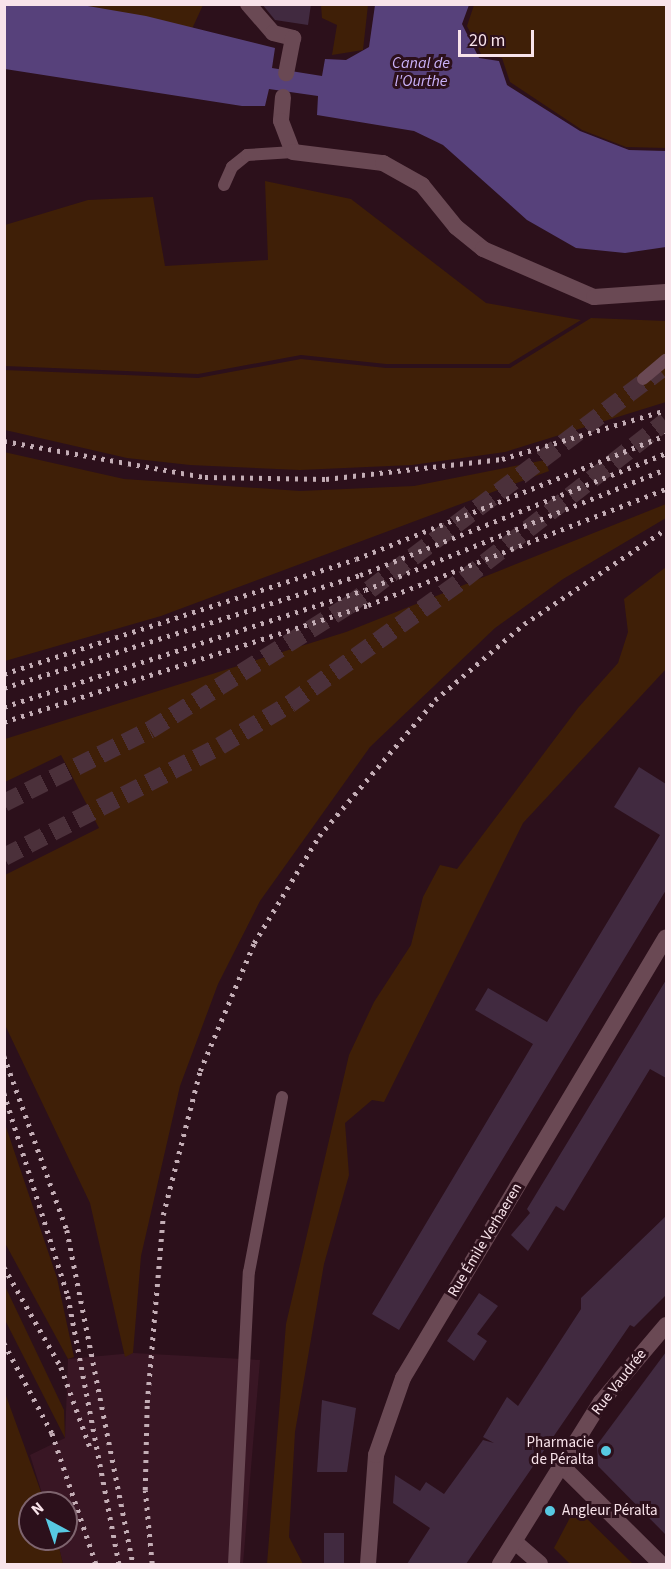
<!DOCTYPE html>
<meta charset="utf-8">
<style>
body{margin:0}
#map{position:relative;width:671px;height:1569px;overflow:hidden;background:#2c101b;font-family:"Source Sans 3",sans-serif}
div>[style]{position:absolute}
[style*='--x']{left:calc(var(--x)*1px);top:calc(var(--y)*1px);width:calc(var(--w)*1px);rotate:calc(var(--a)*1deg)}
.built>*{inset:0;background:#391624}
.green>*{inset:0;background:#3f1f07}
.water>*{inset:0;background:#57417b}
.building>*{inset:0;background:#412a40;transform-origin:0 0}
.motorway-tunnel>*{height:18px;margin-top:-9px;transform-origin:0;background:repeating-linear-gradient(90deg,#4b303a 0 18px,transparent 0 27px)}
.service>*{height:12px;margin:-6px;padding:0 6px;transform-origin:6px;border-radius:6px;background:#6a4954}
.minor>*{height:16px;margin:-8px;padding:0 8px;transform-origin:8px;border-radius:8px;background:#6a4954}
.rail>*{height:4.5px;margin-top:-2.25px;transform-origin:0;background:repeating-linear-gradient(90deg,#c3adb5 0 3px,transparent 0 9px)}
.dots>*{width:16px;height:16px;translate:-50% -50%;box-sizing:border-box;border:3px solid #2c101b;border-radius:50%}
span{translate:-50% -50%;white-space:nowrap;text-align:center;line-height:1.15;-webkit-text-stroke:6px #2c101b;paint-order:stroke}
.street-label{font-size:15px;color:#f8e3ea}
.poi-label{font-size:15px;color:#f8e3ea}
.right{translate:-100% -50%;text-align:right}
.left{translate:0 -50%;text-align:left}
.water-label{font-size:16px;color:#c9b1f8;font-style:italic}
.frame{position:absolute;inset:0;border:6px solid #f8e3ea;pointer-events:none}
.north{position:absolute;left:18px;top:1491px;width:60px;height:60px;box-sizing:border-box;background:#2c101b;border:2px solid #7e646e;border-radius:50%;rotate:320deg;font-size:16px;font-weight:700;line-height:24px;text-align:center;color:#f8e3ea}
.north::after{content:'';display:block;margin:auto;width:21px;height:27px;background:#57c9e2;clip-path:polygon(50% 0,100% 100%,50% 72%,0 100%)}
.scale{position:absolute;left:458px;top:30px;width:76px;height:27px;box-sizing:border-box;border:3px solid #f8e3ea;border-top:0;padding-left:8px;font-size:18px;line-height:21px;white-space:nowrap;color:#f8e3ea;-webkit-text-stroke:4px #2c101b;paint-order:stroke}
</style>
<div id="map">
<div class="built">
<div style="clip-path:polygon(133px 1353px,260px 1360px,243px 1564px,63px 1564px,57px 1539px,66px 1539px,66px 1503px,45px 1503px,30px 1455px,65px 1438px,68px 1359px)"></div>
</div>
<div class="green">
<div style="clip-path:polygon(611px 4px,666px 5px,666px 148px,626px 147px,582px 130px,510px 82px,502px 58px,481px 54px,467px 26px,474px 5px)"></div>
<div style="clip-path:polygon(82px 5px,203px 5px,192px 29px)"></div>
<div style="clip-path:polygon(321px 5px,368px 5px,363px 50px,332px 55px,337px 25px,322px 18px)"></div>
<div style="clip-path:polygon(265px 181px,351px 199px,486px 303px,581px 320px,509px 364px,386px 364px,301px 355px,198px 374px,5px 366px,5px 225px,88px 200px,153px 197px,165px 266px,268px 260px)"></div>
<div style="clip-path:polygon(591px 318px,666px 321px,666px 402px,505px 452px,412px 465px,300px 470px,190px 465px,127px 458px,5px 430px,4px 370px,198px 378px,301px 359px,386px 368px,510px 368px)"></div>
<div style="clip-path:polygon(4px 452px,124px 479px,300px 491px,414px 486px,545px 460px,549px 471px,161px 616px,5px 661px)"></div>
<div style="clip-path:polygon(666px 504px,666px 518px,563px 579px,495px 628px,370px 747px,260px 901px,218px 984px,180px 1086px,141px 1256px,133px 1353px,125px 1357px,90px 1203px,5px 1025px,5px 875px,99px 828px,61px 755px,5px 782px,5px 739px,346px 632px)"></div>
<div style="clip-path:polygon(666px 567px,666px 669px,523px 823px,384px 1102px,372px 1100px,345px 1123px,349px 1175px,324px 1264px,295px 1432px,289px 1537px,303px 1564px,267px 1564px,286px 1324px,349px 1055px,374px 1002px,411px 945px,423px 897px,440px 865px,457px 869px,578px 708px,618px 663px,628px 632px,624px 599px)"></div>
<div style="clip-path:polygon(5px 1124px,57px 1278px,74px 1357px,68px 1359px,5px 1243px)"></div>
<div style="clip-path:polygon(4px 1284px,64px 1410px,65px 1438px,5px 1320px)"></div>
<div style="clip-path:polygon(5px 1393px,45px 1503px,30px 1503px,30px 1539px,57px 1539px,63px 1564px,5px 1564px)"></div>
<div style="clip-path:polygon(573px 1512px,580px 1512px,633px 1564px,570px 1564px,554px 1548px)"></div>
</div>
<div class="water">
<div style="clip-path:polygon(4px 5px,82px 5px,146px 16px,275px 48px,272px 68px,322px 76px,325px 59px,346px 60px,369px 47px,375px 5px,469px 5px,462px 24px,479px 58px,499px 61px,507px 85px,580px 131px,629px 150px,666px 151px,666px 247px,625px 253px,576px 248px,527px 220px,443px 145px,414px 131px,317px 115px,318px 96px,269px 89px,265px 106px,242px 106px,5px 69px)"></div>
</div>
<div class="building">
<div style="clip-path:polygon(262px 4px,311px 4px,308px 25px,275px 20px)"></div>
<div style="clip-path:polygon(639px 767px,666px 784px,666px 890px,399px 1330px,372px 1314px,533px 1044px,475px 1010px,488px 988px,547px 1022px,660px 835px,614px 807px)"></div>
<div style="clip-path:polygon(666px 980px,666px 1078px,650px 1069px,564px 1211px,556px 1206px,528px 1251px,511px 1235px,530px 1213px,527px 1209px)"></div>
<div style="clip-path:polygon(666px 1216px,666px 1295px,634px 1327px,630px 1325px,466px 1564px,407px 1564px,430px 1528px,393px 1503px,395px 1475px,420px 1491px,426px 1482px,444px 1494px,483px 1440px,494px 1443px,483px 1437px,507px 1397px,518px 1406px,581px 1309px,581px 1298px)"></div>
<div style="clip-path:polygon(479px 1293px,498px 1306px,477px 1334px,487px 1341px,474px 1361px,447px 1341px)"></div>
<div style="clip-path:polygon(666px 1352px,666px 1535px,598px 1466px,597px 1445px)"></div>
<div style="clip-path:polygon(322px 1400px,356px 1408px,347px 1472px,317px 1472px)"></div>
<div style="left:324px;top:1533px;width:20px;height:31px"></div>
</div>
<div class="motorway-tunnel">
<div style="--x:4;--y:803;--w:163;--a:-26.6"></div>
<div style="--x:150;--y:730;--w:234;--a:-32.1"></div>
<div style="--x:348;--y:606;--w:391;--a:-37.1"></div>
<div style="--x:4;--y:857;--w:243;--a:-27.2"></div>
<div style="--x:220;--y:746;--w:82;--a:-31"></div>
<div style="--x:290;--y:704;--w:214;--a:-35.7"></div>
<div style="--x:464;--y:579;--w:256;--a:-38"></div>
</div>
<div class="service">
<div style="--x:224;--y:185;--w:20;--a:-66"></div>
<div style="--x:232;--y:167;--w:19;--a:-39"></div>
<div style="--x:247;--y:155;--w:46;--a:-3.7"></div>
<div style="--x:643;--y:379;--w:30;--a:-40"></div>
<div style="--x:234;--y:1564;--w:292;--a:-87.1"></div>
<div style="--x:249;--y:1272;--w:178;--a:-79.3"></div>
</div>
<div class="minor">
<div style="--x:248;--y:4;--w:38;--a:49"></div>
<div style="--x:273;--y:33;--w:21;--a:14"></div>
<div style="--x:293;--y:38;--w:36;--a:101"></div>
<div style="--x:283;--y:97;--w:24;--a:95"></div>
<div style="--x:281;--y:121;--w:33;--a:69"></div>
<div style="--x:293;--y:152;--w:91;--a:7"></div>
<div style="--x:383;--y:163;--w:45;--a:29.4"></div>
<div style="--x:422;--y:185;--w:54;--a:51"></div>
<div style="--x:456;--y:227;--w:35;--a:39"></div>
<div style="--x:483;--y:249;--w:121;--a:23.4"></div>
<div style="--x:594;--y:297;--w:72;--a:-4"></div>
<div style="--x:561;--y:1465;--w:141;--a:44.7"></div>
<div style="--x:515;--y:1542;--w:33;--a:41"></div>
<div style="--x:368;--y:1564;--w:109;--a:-85.8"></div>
<div style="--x:376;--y:1455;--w:82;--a:-70.7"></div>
<div style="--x:403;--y:1378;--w:513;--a:-59.19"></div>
<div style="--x:500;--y:1564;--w:191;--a:-58.1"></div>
<div style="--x:601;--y:1402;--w:101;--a:-49.8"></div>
</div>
<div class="rail">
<div style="--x:4;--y:441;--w:204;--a:10.2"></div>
<div style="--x:205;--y:477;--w:121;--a:0.9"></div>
<div style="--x:326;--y:479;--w:177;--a:-6.5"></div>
<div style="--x:502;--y:459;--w:171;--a:-16.6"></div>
<div style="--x:4;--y:674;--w:370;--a:-18.1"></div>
<div style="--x:356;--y:559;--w:334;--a:-21.8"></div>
<div style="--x:4;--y:688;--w:374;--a:-17.6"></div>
<div style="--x:360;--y:575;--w:329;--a:-21.7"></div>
<div style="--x:4;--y:707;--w:379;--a:-18"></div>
<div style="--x:365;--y:590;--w:324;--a:-21.9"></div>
<div style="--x:4;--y:722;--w:382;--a:-17.8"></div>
<div style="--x:368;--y:605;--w:320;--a:-21.3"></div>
<div style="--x:4;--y:1056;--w:185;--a:70.1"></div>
<div style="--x:67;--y:1230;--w:340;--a:78.8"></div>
<div style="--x:4;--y:1093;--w:213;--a:72.5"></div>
<div style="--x:68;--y:1296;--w:273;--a:79.2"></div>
<div style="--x:4;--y:1267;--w:115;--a:60.3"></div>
<div style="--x:61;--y:1367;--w:88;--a:70.1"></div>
<div style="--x:4;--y:1343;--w:102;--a:61.9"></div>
<div style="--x:52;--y:1433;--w:138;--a:71.4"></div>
<div style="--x:152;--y:1564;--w:74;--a:-95.4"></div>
<div style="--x:145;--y:1490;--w:87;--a:-88.7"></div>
<div style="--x:147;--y:1403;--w:189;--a:-85.1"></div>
<div style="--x:163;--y:1215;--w:149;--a:-75.6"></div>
<div style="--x:200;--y:1071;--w:139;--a:-67.1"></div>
<div style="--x:254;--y:943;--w:125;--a:-58.7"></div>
<div style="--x:319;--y:836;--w:179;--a:-49.5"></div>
<div style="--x:435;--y:700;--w:117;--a:-40.5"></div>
<div style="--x:524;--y:624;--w:171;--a:-33.8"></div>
</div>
<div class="dots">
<div style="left:606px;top:1451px;background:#57c9e2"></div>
<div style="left:550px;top:1511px;background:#57c9e2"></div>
</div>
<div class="street-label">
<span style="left:485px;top:1240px;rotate:-59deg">Rue Émile Verhaeren</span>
<span style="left:619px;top:1382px;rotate:-52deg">Rue Vaudrée</span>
</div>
<div class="poi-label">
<span class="right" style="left:594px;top:1451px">Pharmacie<br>de Péralta</span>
<span class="left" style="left:562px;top:1511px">Angleur Péralta</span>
</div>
<div class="water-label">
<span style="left:421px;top:72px">Canal de<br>l'Ourthe</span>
</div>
<div class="frame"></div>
<div class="north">N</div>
<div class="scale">20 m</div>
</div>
